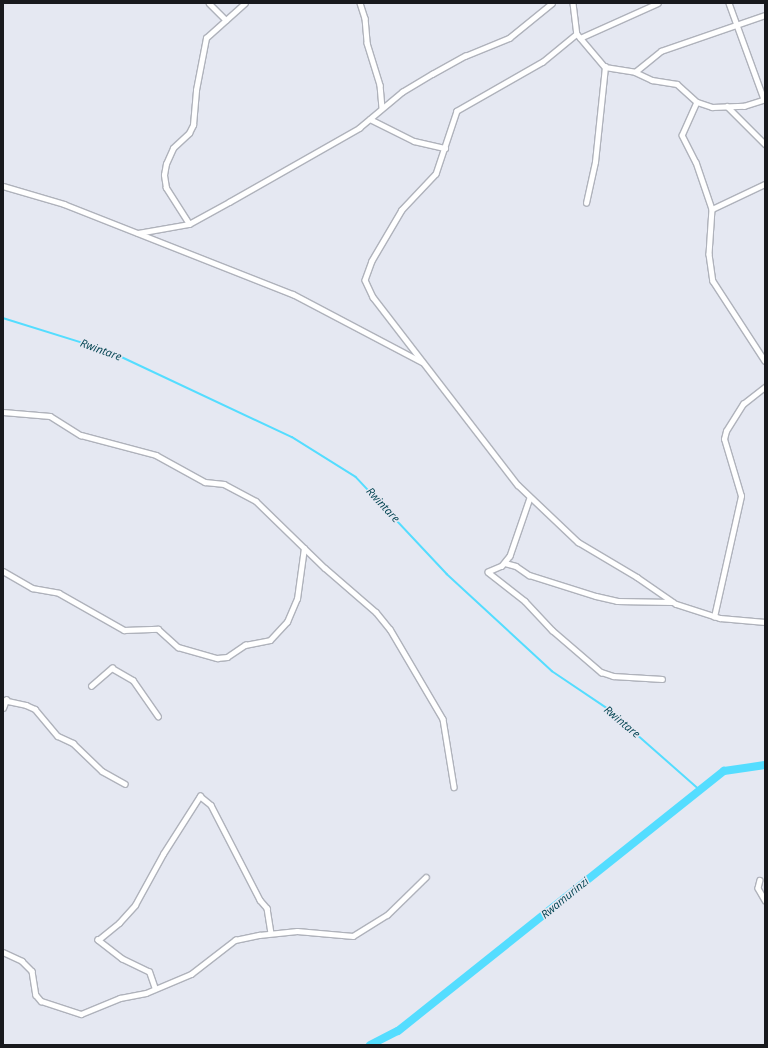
<!DOCTYPE html>
<style>
body{margin:0}
#map{position:relative;width:768px;height:1048px;overflow:hidden;background:#e5e8f2;font-family:"Open Sans",sans-serif}
div>[style]{position:absolute}
[style*='--x']{left:calc(var(--x)*1px);top:calc(var(--y)*1px);width:calc(var(--w)*1px);rotate:calc(var(--a)*1deg)}
.stream>*{height:1.5px;margin:-0.75px;padding:0 0.75px;transform-origin:0.75px;border-radius:0.75px;background:#54ddff}
.river>*{height:8px;margin:-4px;padding:0 4px;transform-origin:4px;border-radius:4px;background:#54ddff}
.roads{filter:drop-shadow(1px 0 #afb2bb) drop-shadow(-1px 0 #afb2bb) drop-shadow(0 1px #afb2bb) drop-shadow(0 -1px #afb2bb)}
.street>*{height:4.5px;margin:-2.25px;padding:0 2.25px;transform-origin:2.25px;border-radius:2.25px;background:#fff}
span{translate:-50% -50%;white-space:nowrap;text-align:center;line-height:1.15;-webkit-text-stroke:3px #e5e8f2;paint-order:stroke}
.water-label{font-size:11px;color:#014250;font-style:italic}
.frame{position:absolute;inset:0;border:4px solid #18191d;pointer-events:none}
</style>
<div id="map">
<div class="stream">
<div style="--x:3;--y:318;--w:111;--a:17.3"></div>
<div style="--x:109;--y:351;--w:202;--a:25.2"></div>
<div style="--x:292;--y:437;--w:75;--a:32"></div>
<div style="--x:356;--y:477;--w:133;--a:46.8"></div>
<div style="--x:447;--y:574;--w:143;--a:42.7"></div>
<div style="--x:552;--y:671;--w:66;--a:33.9"></div>
<div style="--x:607;--y:708;--w:124;--a:41.4"></div>
</div>
<div class="river">
<div style="--x:370;--y:1045;--w:31;--a:-27"></div>
<div style="--x:398;--y:1031;--w:417;--a:-38.6"></div>
<div style="--x:724;--y:771;--w:41;--a:-8.3"></div>
</div>
<div class="roads">
<div class="street">
<div style="--x:209;--y:3;--w:24;--a:45"></div>
<div style="--x:360;--y:3;--w:16;--a:72"></div>
<div style="--x:365;--y:18;--w:25;--a:85"></div>
<div style="--x:367;--y:43;--w:44;--a:72.8"></div>
<div style="--x:380;--y:85;--w:22;--a:85"></div>
<div style="--x:573;--y:3;--w:31;--a:83"></div>
<div style="--x:577;--y:34;--w:43;--a:49.7"></div>
<div style="--x:605;--y:67;--w:30;--a:9"></div>
<div style="--x:635;--y:72;--w:19;--a:25"></div>
<div style="--x:652;--y:80;--w:25;--a:9"></div>
<div style="--x:677;--y:84;--w:27;--a:42"></div>
<div style="--x:697;--y:102;--w:16;--a:18"></div>
<div style="--x:712;--y:107;--w:32;--a:-2"></div>
<div style="--x:744;--y:106;--w:22;--a:-18"></div>
<div style="--x:729;--y:3;--w:102;--a:70"></div>
<div style="--x:577;--y:34;--w:44;--a:140.5"></div>
<div style="--x:543;--y:62;--w:99;--a:150.3"></div>
<div style="--x:457;--y:111;--w:66;--a:108.4"></div>
<div style="--x:436;--y:174;--w:50;--a:133.4"></div>
<div style="--x:402;--y:210;--w:59;--a:120.5"></div>
<div style="--x:372;--y:261;--w:20;--a:110"></div>
<div style="--x:365;--y:280;--w:19;--a:65"></div>
<div style="--x:373;--y:297;--w:237;--a:52.4"></div>
<div style="--x:518;--y:485;--w:83;--a:43.5"></div>
<div style="--x:578;--y:542;--w:69;--a:30.7"></div>
<div style="--x:637;--y:577;--w:47;--a:34.7"></div>
<div style="--x:676;--y:604;--w:46;--a:17.7"></div>
<div style="--x:720;--y:618;--w:45;--a:5.1"></div>
<div style="--x:580;--y:38;--w:85;--a:-24.2"></div>
<div style="--x:635;--y:72;--w:33;--a:-39"></div>
<div style="--x:661;--y:51;--w:110;--a:-19.1"></div>
<div style="--x:697;--y:102;--w:36;--a:114"></div>
<div style="--x:682;--y:135;--w:30;--a:63"></div>
<div style="--x:696;--y:162;--w:50;--a:71.2"></div>
<div style="--x:712;--y:209;--w:45;--a:93.8"></div>
<div style="--x:709;--y:254;--w:27;--a:82"></div>
<div style="--x:713;--y:281;--w:95;--a:57"></div>
<div style="--x:727;--y:106;--w:54;--a:45"></div>
<div style="--x:370;--y:119;--w:49;--a:26.6"></div>
<div style="--x:414;--y:141;--w:32;--a:13"></div>
<div style="--x:3;--y:186;--w:64;--a:16.4"></div>
<div style="--x:64;--y:204;--w:246;--a:21.5"></div>
<div style="--x:293;--y:294;--w:146;--a:27.8"></div>
<div style="--x:586;--y:203;--w:42;--a:-77.6"></div>
<div style="--x:595;--y:162;--w:96;--a:-84"></div>
<div style="--x:712;--y:209;--w:59;--a:-25.3"></div>
<div style="--x:189;--y:224;--w:43;--a:-122.6"></div>
<div style="--x:166;--y:188;--w:13;--a:-99"></div>
<div style="--x:164;--y:175;--w:11;--a:-80"></div>
<div style="--x:166;--y:164;--w:17;--a:-66"></div>
<div style="--x:173;--y:148;--w:22;--a:-43"></div>
<div style="--x:189;--y:133;--w:9;--a:-63"></div>
<div style="--x:193;--y:125;--w:35;--a:-85"></div>
<div style="--x:196;--y:90;--w:53;--a:-79.1"></div>
<div style="--x:206;--y:38;--w:52;--a:-41.9"></div>
<div style="--x:138;--y:233;--w:52;--a:-10"></div>
<div style="--x:189;--y:224;--w:46;--a:-28.8"></div>
<div style="--x:229;--y:202;--w:150;--a:-29.6"></div>
<div style="--x:359;--y:128;--w:56;--a:-39.9"></div>
<div style="--x:402;--y:92;--w:35;--a:-31"></div>
<div style="--x:432;--y:74;--w:38;--a:-29"></div>
<div style="--x:465;--y:56;--w:48;--a:-22.2"></div>
<div style="--x:509;--y:38;--w:55;--a:-39.1"></div>
<div style="--x:3;--y:412;--w:47;--a:4.9"></div>
<div style="--x:50;--y:416;--w:36;--a:32"></div>
<div style="--x:81;--y:435;--w:78;--a:14.9"></div>
<div style="--x:156;--y:455;--w:56;--a:28.9"></div>
<div style="--x:205;--y:482;--w:19;--a:6"></div>
<div style="--x:224;--y:484;--w:36;--a:28"></div>
<div style="--x:256;--y:501;--w:96;--a:44.2"></div>
<div style="--x:325;--y:568;--w:67;--a:40.8"></div>
<div style="--x:376;--y:612;--w:22;--a:51"></div>
<div style="--x:390;--y:629;--w:104;--a:59.5"></div>
<div style="--x:443;--y:719;--w:69;--a:80.8"></div>
<div style="--x:530;--y:498;--w:61;--a:109"></div>
<div style="--x:510;--y:556;--w:13;--a:129"></div>
<div style="--x:502;--y:566;--w:15;--a:157"></div>
<div style="--x:488;--y:572;--w:47;--a:38.1"></div>
<div style="--x:525;--y:601;--w:40;--a:47"></div>
<div style="--x:552;--y:630;--w:65;--a:40.6"></div>
<div style="--x:601;--y:672;--w:13;--a:18"></div>
<div style="--x:613;--y:676;--w:49;--a:3.5"></div>
<div style="--x:505;--y:563;--w:11;--a:15"></div>
<div style="--x:516;--y:566;--w:16;--a:35"></div>
<div style="--x:529;--y:575;--w:70;--a:17.4"></div>
<div style="--x:596;--y:596;--w:22;--a:13"></div>
<div style="--x:617;--y:601;--w:55;--a:1"></div>
<div style="--x:3;--y:571;--w:34;--a:30"></div>
<div style="--x:32;--y:588;--w:27;--a:10"></div>
<div style="--x:59;--y:593;--w:75;--a:29.6"></div>
<div style="--x:124;--y:630;--w:34;--a:-2"></div>
<div style="--x:158;--y:629;--w:27;--a:42"></div>
<div style="--x:178;--y:647;--w:41;--a:15.8"></div>
<div style="--x:217;--y:658;--w:10;--a:-6"></div>
<div style="--x:227;--y:657;--w:22;--a:-34"></div>
<div style="--x:245;--y:645;--w:25;--a:-11"></div>
<div style="--x:270;--y:640;--w:25;--a:-47"></div>
<div style="--x:287;--y:622;--w:25;--a:-67"></div>
<div style="--x:297;--y:599;--w:51;--a:-82.2"></div>
<div style="--x:714;--y:617;--w:124;--a:-77.4"></div>
<div style="--x:741;--y:496;--w:59;--a:-106.6"></div>
<div style="--x:724;--y:439;--w:8;--a:-76"></div>
<div style="--x:726;--y:431;--w:32;--a:-58"></div>
<div style="--x:743;--y:404;--w:28;--a:-38"></div>
<div style="--x:91;--y:686;--w:28;--a:-41"></div>
<div style="--x:112;--y:668;--w:24;--a:30"></div>
<div style="--x:133;--y:680;--w:44;--a:55.2"></div>
<div style="--x:3;--y:700;--w:24;--a:12"></div>
<div style="--x:26;--y:705;--w:10;--a:24"></div>
<div style="--x:35;--y:709;--w:35;--a:50"></div>
<div style="--x:58;--y:736;--w:17;--a:25"></div>
<div style="--x:73;--y:743;--w:40;--a:44"></div>
<div style="--x:102;--y:771;--w:26;--a:29"></div>
<div style="--x:3;--y:708;--w:9;--a:-69"></div>
<div style="--x:760;--y:880;--w:8;--a:104"></div>
<div style="--x:758;--y:888;--w:14;--a:60"></div>
<div style="--x:3;--y:952;--w:21;--a:25"></div>
<div style="--x:22;--y:961;--w:14;--a:45"></div>
<div style="--x:32;--y:971;--w:24;--a:81"></div>
<div style="--x:36;--y:995;--w:8;--a:50"></div>
<div style="--x:41;--y:1001;--w:42;--a:18"></div>
<div style="--x:81;--y:1014;--w:42;--a:-22.3"></div>
<div style="--x:120;--y:998;--w:26;--a:-11"></div>
<div style="--x:146;--y:993;--w:49;--a:-22.9"></div>
<div style="--x:191;--y:974;--w:56;--a:-37.7"></div>
<div style="--x:235;--y:940;--w:25;--a:-12"></div>
<div style="--x:259;--y:935;--w:38;--a:-6"></div>
<div style="--x:297;--y:931;--w:56;--a:5.1"></div>
<div style="--x:353;--y:936;--w:40;--a:-32"></div>
<div style="--x:387;--y:915;--w:54;--a:-44.3"></div>
<div style="--x:155;--y:989;--w:18;--a:-109"></div>
<div style="--x:149;--y:972;--w:30;--a:-154"></div>
<div style="--x:122;--y:959;--w:31;--a:-142"></div>
<div style="--x:98;--y:940;--w:27;--a:-39"></div>
<div style="--x:119;--y:923;--w:24;--a:-48"></div>
<div style="--x:135;--y:905;--w:58;--a:-61.2"></div>
<div style="--x:163;--y:854;--w:69;--a:-57.5"></div>
<div style="--x:200;--y:796;--w:14;--a:39"></div>
<div style="--x:211;--y:805;--w:107;--a:62.7"></div>
<div style="--x:260;--y:900;--w:11;--a:49"></div>
<div style="--x:267;--y:908;--w:25;--a:81"></div>
</div>
</div>
<div class="water-label">
<span style="left:101px;top:350px;rotate:20deg">Rwintare</span>
<span style="left:383px;top:505px;rotate:47deg">Rwintare</span>
<span style="left:622px;top:722px;rotate:40deg">Rwintare</span>
<span style="left:565px;top:898px;rotate:-39deg">Rwamurinzi</span>
</div>
<div class="frame"></div>
</div>
